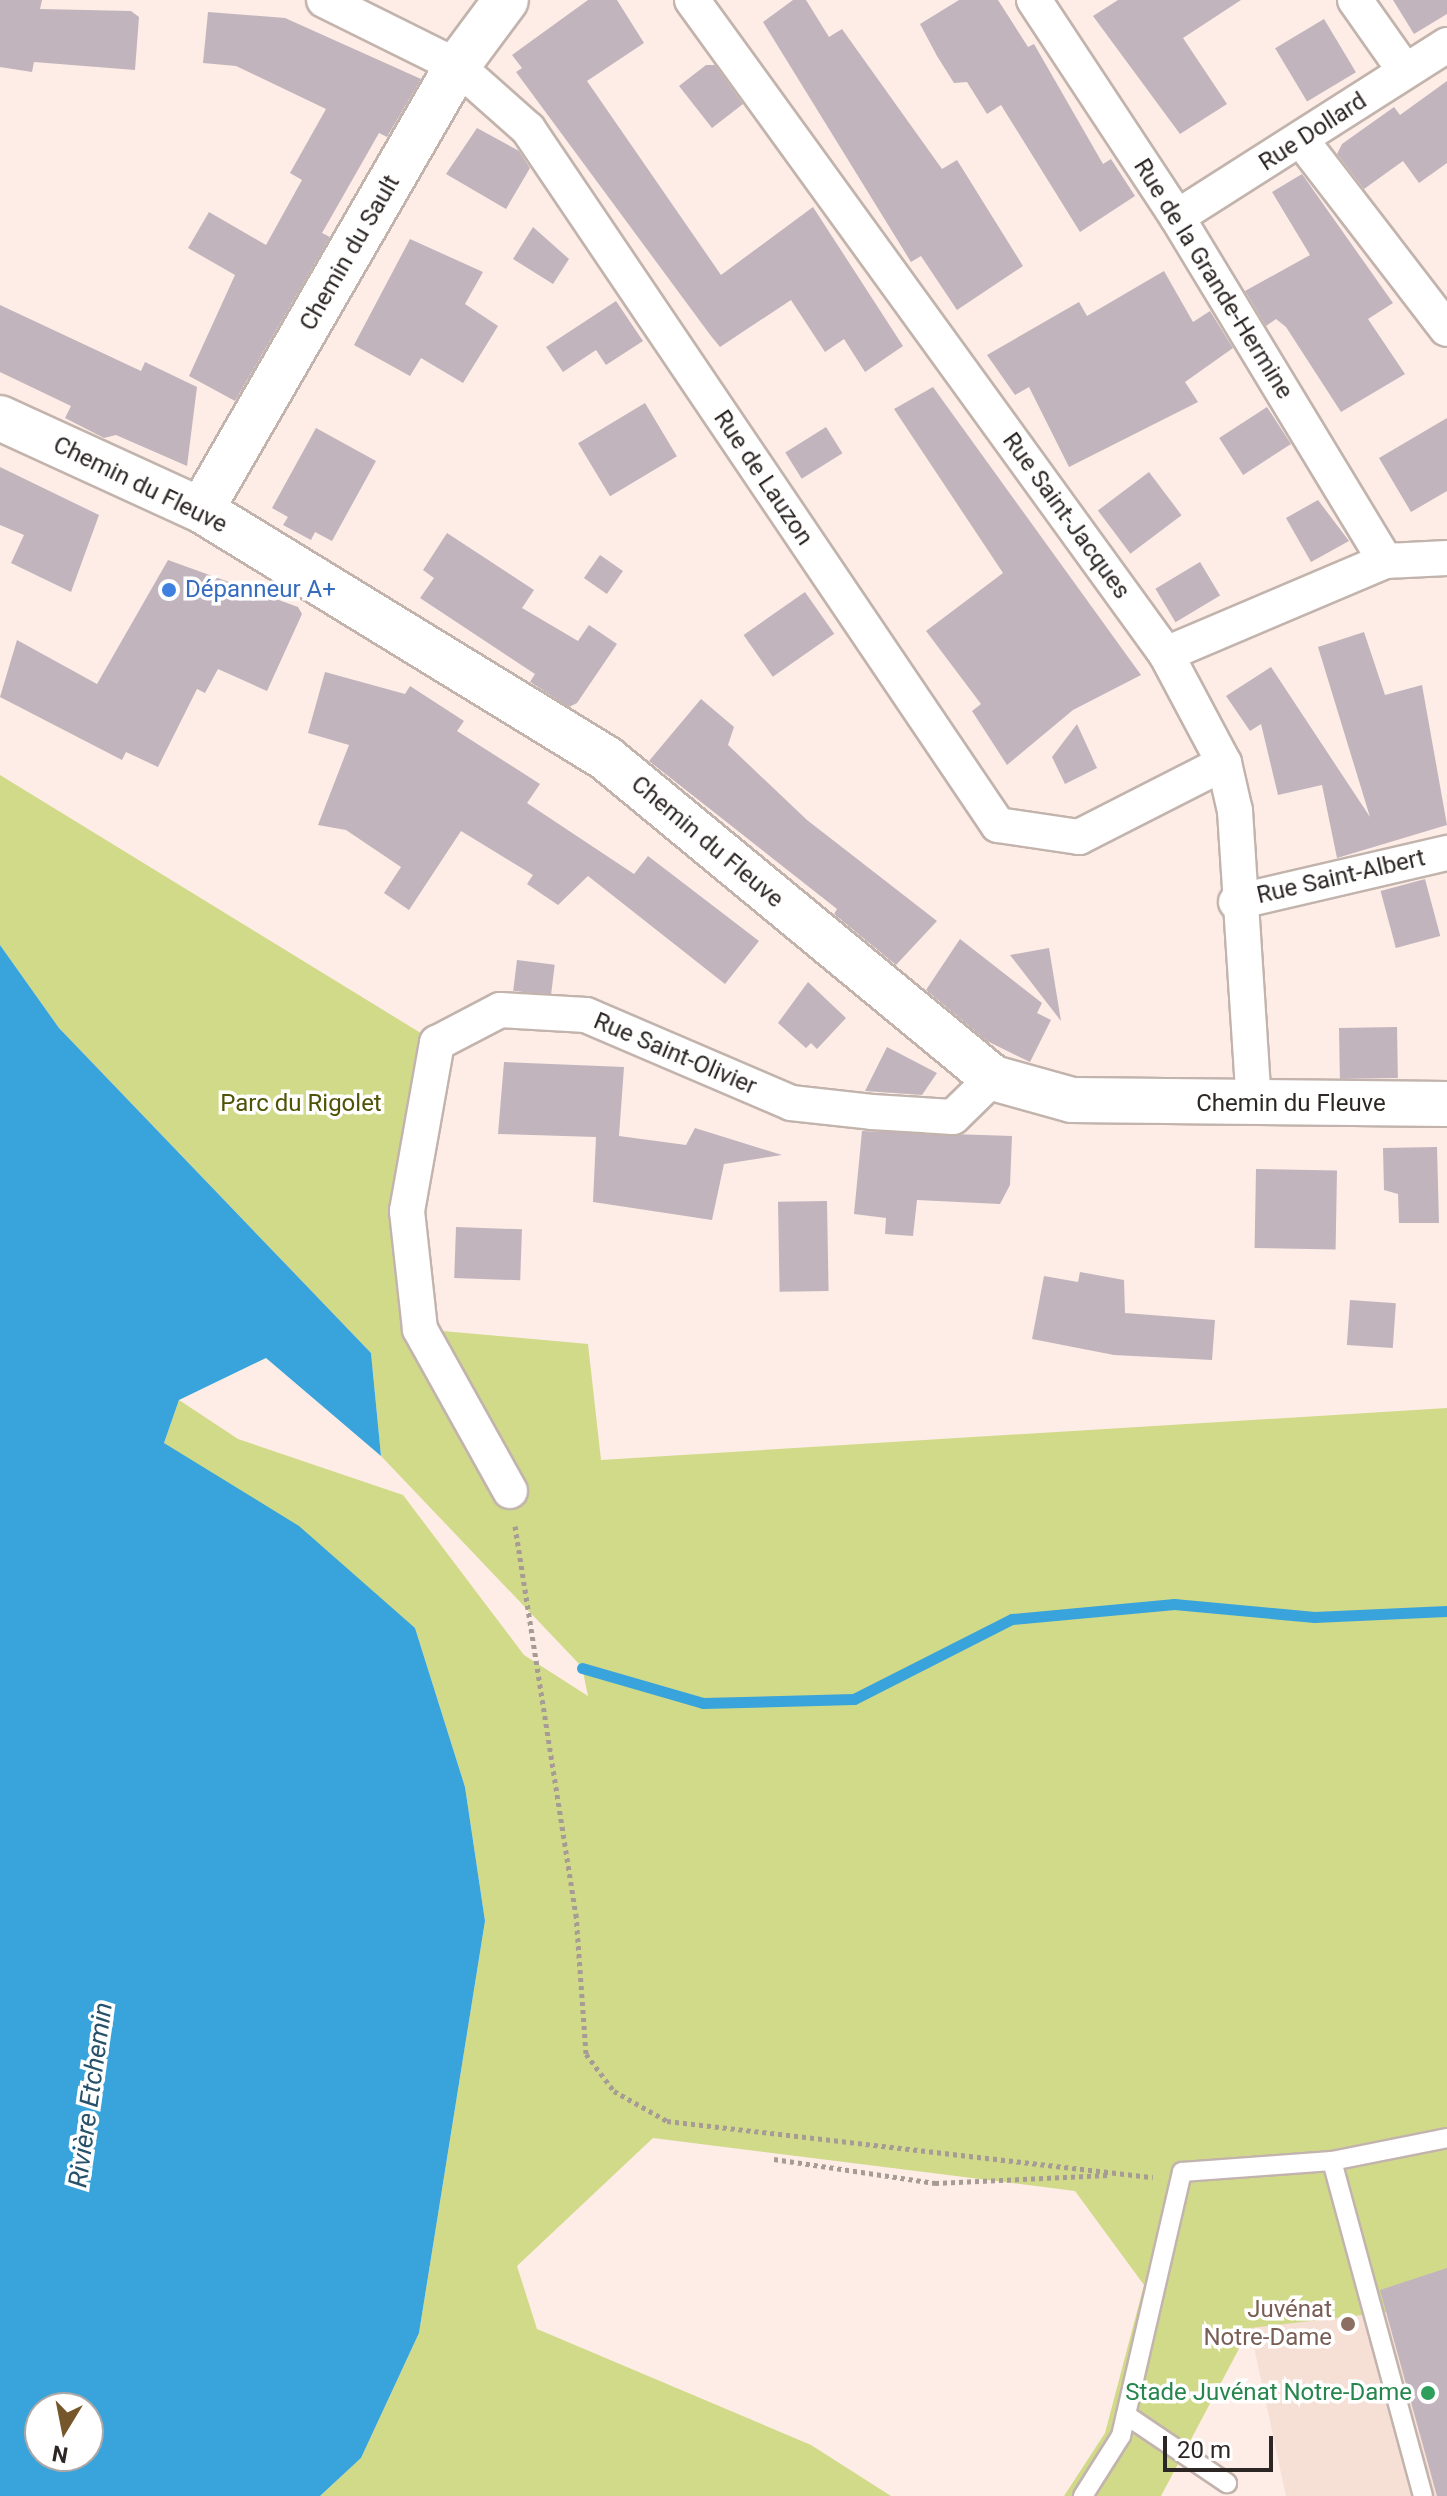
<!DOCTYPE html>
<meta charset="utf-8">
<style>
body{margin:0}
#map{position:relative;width:1447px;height:2496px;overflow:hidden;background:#fdede6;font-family:Roboto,sans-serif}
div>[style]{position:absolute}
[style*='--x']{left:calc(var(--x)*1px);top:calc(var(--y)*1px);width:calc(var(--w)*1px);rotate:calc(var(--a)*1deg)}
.built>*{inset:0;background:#f6dfd5}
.green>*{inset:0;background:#d1da89}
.water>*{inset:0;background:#38a4db}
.stream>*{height:11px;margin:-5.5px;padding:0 5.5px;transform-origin:5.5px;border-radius:5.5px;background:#38a4db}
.building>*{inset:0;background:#c1b4bd;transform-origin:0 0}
.path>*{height:5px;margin-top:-2.5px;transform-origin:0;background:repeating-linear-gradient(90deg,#a79b96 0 4px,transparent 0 8px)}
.roads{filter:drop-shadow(2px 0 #c2b4ad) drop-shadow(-2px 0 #c2b4ad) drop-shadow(0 2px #c2b4ad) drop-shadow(0 -2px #c2b4ad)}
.service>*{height:18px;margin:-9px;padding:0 9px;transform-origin:9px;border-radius:9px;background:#fff}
.minor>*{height:34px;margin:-17px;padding:0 17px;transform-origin:17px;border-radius:17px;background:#fff}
.tertiary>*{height:44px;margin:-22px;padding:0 22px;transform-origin:22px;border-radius:22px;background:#fff}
.dots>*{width:22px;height:22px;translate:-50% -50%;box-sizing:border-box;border:4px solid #fff;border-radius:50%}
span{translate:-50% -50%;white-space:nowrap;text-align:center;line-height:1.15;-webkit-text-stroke:7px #fff;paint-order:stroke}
.street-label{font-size:24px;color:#2c2624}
.shop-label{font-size:24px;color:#366cbe}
.left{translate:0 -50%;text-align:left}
.park-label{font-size:24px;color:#4e5305}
.education-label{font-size:24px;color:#785e54}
.right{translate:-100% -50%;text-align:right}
.leisure-label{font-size:24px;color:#27864d}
.water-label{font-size:26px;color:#265169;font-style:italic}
.north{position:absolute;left:24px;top:2392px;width:80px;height:80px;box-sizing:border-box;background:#fff;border:2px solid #aba8a7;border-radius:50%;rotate:190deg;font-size:22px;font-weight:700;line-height:32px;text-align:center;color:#2c2624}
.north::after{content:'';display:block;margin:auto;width:28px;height:36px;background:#75572b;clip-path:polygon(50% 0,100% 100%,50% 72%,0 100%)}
.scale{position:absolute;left:1163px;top:2436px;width:110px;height:36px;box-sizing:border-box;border:4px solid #2c2624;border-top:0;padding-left:10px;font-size:24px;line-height:28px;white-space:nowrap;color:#2c2624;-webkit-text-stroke:6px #fff;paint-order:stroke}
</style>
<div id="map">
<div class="built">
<div style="clip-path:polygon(1447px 2107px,1447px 2496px,1286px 2496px,1212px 2151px)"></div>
</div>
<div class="green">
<div style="clip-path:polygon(0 775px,437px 1043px,407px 1211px,420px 1329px,588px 1344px,601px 1460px,1447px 1408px,1447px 2305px,1250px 2328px,1161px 2496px,1064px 2496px,1105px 2433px,1144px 2285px,1075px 2191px,653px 2138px,517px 2266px,537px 2329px,811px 2445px,891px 2496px,320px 2496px,361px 2458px,419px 2333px,485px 1921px,465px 1787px,415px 1628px,164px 1443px,179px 1400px,238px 1439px,403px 1495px,524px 1655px,588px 1696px,582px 1667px,381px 1456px,371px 1353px,59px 1028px,0 945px)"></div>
</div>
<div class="water">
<div style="clip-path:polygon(evenodd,0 945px,59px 1028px,371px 1353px,381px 1456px,266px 1358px,179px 1400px,164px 1443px,299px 1526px,415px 1628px,465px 1787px,485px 1921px,419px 2333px,361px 2458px,320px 2496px,0 2496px,0 945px,88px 2408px,88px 2456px,40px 2456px,40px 2408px,88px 2408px)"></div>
</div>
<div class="stream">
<div style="--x:582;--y:1668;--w:126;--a:16.1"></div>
<div style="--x:703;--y:1703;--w:151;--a:-1.5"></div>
<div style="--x:854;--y:1699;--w:177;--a:-26.9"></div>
<div style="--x:1012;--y:1619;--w:163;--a:-5.3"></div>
<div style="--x:1174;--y:1604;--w:141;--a:5.3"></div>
<div style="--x:1314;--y:1617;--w:133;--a:-2.6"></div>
</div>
<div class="building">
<div style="clip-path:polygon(0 0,42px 0,40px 9px,131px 11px,139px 17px,135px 70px,34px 62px,32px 72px,0 67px)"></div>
<div style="clip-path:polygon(588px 0,617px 0,644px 43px,587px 81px,721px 275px,813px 207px,903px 346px,865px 372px,844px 339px,825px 352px,791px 300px,720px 347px,711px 336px,516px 72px,522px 68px,512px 55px)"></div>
<div style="clip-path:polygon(793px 0,806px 0,829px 37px,842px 29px,942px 169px,957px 160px,1023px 266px,957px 310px,921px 256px,911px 262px,763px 22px)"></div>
<div style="clip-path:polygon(959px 0,998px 0,1028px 47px,1034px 44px,1103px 164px,1111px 159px,1135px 196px,1080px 232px,1001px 105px,987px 114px,967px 82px,954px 83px,937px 56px,920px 24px)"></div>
<div style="clip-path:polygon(1118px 0,1241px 0,1183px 38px,1227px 104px,1180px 134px,1093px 16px)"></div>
<div style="clip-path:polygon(1393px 0,1447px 0,1447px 14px,1414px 34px)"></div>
<div style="clip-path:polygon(208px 12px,285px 18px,421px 79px,387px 137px,379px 133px,322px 233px,330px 237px,235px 401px,189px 376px,235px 275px,188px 248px,209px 212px,266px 245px,302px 180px,290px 173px,326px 109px,236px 66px,203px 63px)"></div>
<div style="left:1324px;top:19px;width:62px;height:57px;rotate:59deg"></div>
<div style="clip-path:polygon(706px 65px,715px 65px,743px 104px,712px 128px,679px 86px)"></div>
<div style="clip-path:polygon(1447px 81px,1447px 163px,1419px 183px,1403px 161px,1364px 189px,1337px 154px,1342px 144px,1394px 107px,1400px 115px)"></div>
<div style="clip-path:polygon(477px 128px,519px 151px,530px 168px,506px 209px,446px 174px)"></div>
<div style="clip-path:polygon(1302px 174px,1393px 303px,1368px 319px,1405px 374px,1341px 412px,1286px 327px,1276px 319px,1266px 326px,1245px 291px,1310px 255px,1272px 192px)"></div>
<div style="clip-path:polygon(533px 227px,569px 259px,553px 284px,513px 259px)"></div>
<div style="clip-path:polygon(410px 239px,483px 272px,465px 304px,498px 326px,463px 383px,421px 358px,410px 376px,354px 345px)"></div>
<div style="clip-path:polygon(1164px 271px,1193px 322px,1210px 311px,1233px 348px,1185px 382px,1198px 402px,1069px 467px,1029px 387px,1015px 395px,987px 355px,1079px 302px,1087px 316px)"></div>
<div style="clip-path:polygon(616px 301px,643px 341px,606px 365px,596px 350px,563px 372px,546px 347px)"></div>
<div style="clip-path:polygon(0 305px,141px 371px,145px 362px,197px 387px,187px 466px,116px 435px,104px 438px,65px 418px,71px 406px,0 372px)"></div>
<div style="clip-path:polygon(933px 387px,1141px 675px,1073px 710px,1007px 765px,972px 711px,981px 704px,926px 631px,1003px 573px,894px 409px)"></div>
<div style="left:645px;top:403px;width:62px;height:78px;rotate:59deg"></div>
<div style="left:1267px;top:407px;width:44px;height:57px;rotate:57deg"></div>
<div style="clip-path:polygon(1447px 418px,1447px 491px,1411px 512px,1379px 458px)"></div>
<div style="left:826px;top:427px;width:31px;height:48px;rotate:58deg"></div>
<div style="clip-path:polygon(316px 428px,376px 461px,332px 541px,315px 532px,311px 540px,283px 525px,288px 517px,272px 508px)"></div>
<div style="clip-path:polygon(0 467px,99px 515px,71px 592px,11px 563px,24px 535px,0 525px)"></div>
<div style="left:1149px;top:472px;width:54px;height:64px;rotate:53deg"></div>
<div style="clip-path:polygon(1318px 500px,1349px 541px,1311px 562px,1286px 518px)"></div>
<div style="clip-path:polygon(447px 533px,534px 590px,522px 608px,578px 641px,589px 625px,617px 644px,577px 703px,569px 707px,530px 682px,535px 674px,420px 598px,434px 578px,423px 570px)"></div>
<div style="left:600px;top:555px;width:28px;height:28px;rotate:35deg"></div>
<div style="clip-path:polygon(168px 560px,298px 607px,302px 614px,267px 691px,218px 669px,205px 693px,197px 689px,158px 767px,126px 752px,122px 760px,0 697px,17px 640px,97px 684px)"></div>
<div style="left:1200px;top:562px;width:39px;height:52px;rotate:59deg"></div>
<div style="left:805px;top:592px;width:51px;height:75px;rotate:55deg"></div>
<div style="clip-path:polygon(1364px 632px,1385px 695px,1422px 685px,1447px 825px,1337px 858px,1322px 785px,1278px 795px,1261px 724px,1250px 731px,1226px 696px,1271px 667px,1370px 817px,1318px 647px)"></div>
<div style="clip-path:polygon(325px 672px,405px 694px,410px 686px,464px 721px,457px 731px,540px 784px,527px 803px,634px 874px,648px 856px,759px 941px,725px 984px,588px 876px,558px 905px,527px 884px,533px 875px,461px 831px,409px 910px,384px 893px,401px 867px,346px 830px,318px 825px,349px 745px,308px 733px)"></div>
<div style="clip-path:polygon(701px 699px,734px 727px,728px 745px,807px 820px,937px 921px,896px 965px,834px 914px,837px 909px,649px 761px)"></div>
<div style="clip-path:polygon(1077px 724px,1097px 768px,1065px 784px,1052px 757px)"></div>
<div style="left:1425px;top:879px;width:59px;height:46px;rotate:75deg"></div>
<div style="clip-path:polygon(960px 939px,1042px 1003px,1037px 1013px,1051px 1020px,1030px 1062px,987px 1041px,926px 990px)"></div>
<div style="clip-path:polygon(1049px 948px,1061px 1021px,1010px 955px)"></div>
<div style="left:517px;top:960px;width:38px;height:31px;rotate:7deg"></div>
<div style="clip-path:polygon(808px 982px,846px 1018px,817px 1049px,811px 1043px,806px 1048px,778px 1023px)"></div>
<div style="left:1397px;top:1027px;width:51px;height:58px;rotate:89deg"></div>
<div style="clip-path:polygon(887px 1047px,937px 1073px,922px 1095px,865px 1091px)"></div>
<div style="clip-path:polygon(504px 1062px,624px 1067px,619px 1136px,686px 1145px,695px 1128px,782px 1155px,724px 1164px,712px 1220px,593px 1202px,596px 1137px,498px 1134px)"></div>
<div style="clip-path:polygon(862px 1131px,1012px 1136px,1010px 1185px,1000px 1204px,917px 1200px,913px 1236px,885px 1234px,886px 1218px,854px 1214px)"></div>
<div style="clip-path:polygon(1437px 1147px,1439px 1223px,1399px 1223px,1398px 1194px,1384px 1190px,1383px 1148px)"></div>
<div style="left:1256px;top:1169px;width:81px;height:79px;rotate:1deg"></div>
<div style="left:827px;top:1201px;width:90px;height:49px;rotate:89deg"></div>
<div style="left:456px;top:1227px;width:66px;height:51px;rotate:2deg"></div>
<div style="clip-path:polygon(1080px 1272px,1124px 1280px,1125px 1313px,1215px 1320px,1212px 1360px,1114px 1355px,1032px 1339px,1044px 1276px,1078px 1282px)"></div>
<div style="left:1350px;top:1300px;width:46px;height:45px;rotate:4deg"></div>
<div style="clip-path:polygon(1447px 2268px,1447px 2496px,1437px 2496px,1380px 2290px)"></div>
</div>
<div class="path">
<div style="--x:515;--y:1526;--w:393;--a:81.1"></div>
<div style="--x:576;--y:1914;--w:140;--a:85.9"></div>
<div style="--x:586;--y:2054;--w:46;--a:52.9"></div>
<div style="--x:614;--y:2091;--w:61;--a:29.5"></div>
<div style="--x:667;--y:2121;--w:489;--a:6.6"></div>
<div style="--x:774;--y:2159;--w:163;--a:8.5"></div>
<div style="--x:935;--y:2183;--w:174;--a:-2.6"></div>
</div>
<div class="roads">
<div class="service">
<div style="--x:1332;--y:2161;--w:347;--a:74.8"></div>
<div style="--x:1126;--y:2415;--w:122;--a:34"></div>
<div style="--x:1083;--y:2496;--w:71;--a:-57.7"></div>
<div style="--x:1121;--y:2436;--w:271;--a:-77"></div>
<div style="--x:1182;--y:2172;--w:150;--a:-4.2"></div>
<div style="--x:1332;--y:2161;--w:117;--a:-11.3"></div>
</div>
<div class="minor">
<div style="--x:324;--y:0;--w:148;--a:26.4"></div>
<div style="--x:457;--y:66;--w:95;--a:41.6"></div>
<div style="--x:528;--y:129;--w:840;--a:55.97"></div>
<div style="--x:998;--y:825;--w:82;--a:8.4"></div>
<div style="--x:1079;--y:837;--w:163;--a:-27"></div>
<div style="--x:692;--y:0;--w:808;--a:54.07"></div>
<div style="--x:1166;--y:654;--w:123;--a:62"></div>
<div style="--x:1224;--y:763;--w:49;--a:77.1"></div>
<div style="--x:1235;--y:811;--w:295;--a:86.3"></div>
<div style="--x:1034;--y:0;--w:260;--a:56.6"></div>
<div style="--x:1177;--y:217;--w:402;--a:58.8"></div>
<div style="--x:1355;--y:0;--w:87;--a:54.8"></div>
<div style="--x:1302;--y:141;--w:237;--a:52.4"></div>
<div style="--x:1177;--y:217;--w:320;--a:-32.5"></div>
<div style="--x:1166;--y:654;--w:238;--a:-23"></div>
<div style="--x:1385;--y:561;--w:62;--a:-2.8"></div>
<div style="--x:1236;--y:902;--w:217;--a:-13.1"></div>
<div style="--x:510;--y:1491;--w:185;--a:-119.1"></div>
<div style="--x:420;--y:1329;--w:119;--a:-96.3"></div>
<div style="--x:407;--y:1211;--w:171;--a:-79.9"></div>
<div style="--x:437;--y:1043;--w:71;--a:-27.6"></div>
<div style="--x:500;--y:1010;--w:86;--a:3.3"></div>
<div style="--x:586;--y:1015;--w:223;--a:23.2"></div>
<div style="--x:791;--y:1103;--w:81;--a:6.3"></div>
<div style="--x:872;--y:1112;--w:81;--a:3.5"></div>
<div style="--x:953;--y:1117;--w:56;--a:-44.3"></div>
</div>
<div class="tertiary">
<div style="--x:0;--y:418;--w:221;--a:24.6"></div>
<div style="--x:201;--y:510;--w:476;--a:31.5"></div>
<div style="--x:607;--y:759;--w:501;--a:39.57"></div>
<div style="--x:993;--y:1078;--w:82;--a:15.6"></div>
<div style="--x:1072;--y:1100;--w:375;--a:0.6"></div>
<div style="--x:201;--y:510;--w:513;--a:-60.03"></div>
<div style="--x:457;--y:66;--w:82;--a:-53.4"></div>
</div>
</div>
<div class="dots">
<div style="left:169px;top:590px;background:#3f7fe0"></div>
<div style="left:1348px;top:2324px;background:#8d6e63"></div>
<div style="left:1428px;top:2393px;background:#2e9e5b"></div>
</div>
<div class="street-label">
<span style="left:1313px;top:132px;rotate:-33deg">Rue Dollard</span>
<span style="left:350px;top:253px;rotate:-60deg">Chemin du Sault</span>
<span style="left:1213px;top:279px;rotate:58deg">Rue de la Grande-Hermine</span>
<span style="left:763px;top:478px;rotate:56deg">Rue de Lauzon</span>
<span style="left:140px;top:485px;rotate:26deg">Chemin du Fleuve</span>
<span style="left:1066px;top:516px;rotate:54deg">Rue Saint-Jacques</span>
<span style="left:707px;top:842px;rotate:40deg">Chemin du Fleuve</span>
<span style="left:1341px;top:877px;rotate:-13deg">Rue Saint-Albert</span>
<span style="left:675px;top:1054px;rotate:23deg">Rue Saint-Olivier</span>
<span style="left:1291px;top:1104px">Chemin du Fleuve</span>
</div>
<div class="shop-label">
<span class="left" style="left:185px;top:590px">Dépanneur A+</span>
</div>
<div class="park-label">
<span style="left:301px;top:1104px">Parc du Rigolet</span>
</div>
<div class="education-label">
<span class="right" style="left:1332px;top:2324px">Juvénat<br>Notre-Dame</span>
</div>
<div class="leisure-label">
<span class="right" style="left:1412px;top:2393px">Stade Juvénat Notre-Dame</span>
</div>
<div class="water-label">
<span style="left:91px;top:2095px;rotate:-82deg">Rivière Etchemin</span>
</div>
<div class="north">N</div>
<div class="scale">20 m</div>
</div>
